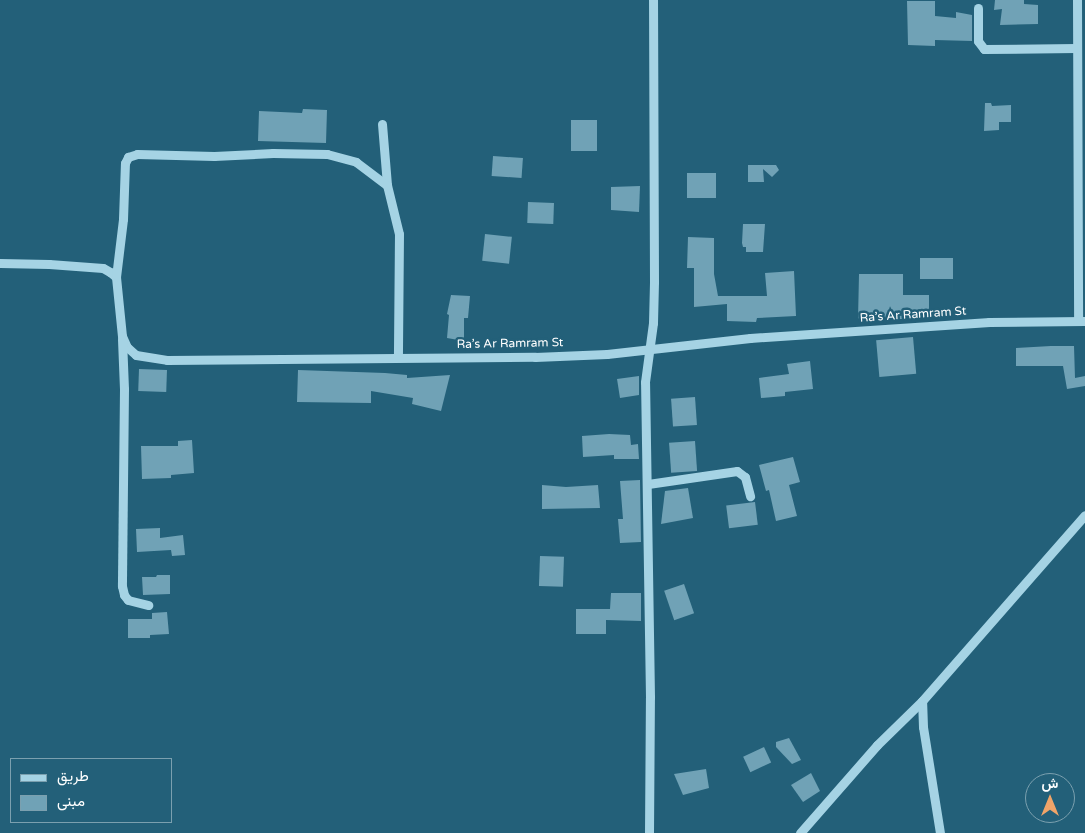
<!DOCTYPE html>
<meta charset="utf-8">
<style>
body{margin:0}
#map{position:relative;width:1085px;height:833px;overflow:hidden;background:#236079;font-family:"Varela Round",Vazirmatn,sans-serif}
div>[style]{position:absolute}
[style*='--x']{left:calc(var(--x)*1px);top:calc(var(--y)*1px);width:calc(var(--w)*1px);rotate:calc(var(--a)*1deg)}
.building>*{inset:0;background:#70a2b6;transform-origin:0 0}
.minor>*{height:9px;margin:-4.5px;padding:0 4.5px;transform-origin:4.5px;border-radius:4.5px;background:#a5d3e4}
span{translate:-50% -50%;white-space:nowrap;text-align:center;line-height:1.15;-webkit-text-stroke:5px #236079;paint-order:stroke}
.street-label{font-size:12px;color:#fff}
.legend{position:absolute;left:10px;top:758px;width:162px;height:65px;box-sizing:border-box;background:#236079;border:1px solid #7ba0af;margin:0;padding:6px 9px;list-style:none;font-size:15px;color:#fff}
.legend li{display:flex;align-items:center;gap:10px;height:25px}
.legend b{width:25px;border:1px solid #7ba0af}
.north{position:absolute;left:1025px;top:773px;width:50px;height:50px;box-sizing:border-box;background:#236079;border:1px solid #7ba0af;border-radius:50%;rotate:0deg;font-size:14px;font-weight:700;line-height:20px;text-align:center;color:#fff}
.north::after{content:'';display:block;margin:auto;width:18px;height:22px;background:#efa469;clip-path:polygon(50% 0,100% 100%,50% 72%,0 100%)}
</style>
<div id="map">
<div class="building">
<div style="clip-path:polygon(995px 0,1024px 0,1024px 4px,1038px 5px,1038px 24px,1000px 25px,1002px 9px,994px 10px)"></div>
<div style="clip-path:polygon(907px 1px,935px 1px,935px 16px,956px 18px,956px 12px,972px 15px,972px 41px,935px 40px,935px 46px,908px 45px)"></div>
<div style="clip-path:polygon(985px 103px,991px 103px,992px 106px,1011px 105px,1011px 122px,999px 122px,999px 130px,984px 131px)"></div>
<div style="clip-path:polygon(303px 109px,327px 110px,326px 143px,258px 141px,259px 111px,302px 113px)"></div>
<div style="left:571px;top:120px;width:26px;height:31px"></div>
<div style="left:493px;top:156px;width:30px;height:20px;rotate:4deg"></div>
<div style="clip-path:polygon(748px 165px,776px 165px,779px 170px,772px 177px,763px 169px,764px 182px,748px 182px)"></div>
<div style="left:687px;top:173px;width:29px;height:25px"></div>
<div style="clip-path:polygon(640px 186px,639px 212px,611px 210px,611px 187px)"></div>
<div style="left:528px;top:202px;width:26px;height:21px;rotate:2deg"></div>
<div style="clip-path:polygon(743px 224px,765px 224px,763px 252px,746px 252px,746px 247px,743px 247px,742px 243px)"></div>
<div style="left:485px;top:234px;width:27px;height:27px;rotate:6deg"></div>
<div style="clip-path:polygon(688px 237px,714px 238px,714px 274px,718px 296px,767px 296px,765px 273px,794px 271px,796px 316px,757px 318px,756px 322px,727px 321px,727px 304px,694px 307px,694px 268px,687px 268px)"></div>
<div style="left:920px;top:258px;width:33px;height:21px"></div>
<div style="clip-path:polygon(859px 274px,903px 274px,903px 295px,929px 295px,929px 316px,903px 316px,903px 319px,858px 319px)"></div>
<div style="clip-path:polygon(451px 295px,470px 296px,468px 318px,464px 318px,464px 341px,447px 338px,449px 315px,447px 314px)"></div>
<div style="left:913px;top:337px;width:37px;height:37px;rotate:85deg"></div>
<div style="clip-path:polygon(1051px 346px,1074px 346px,1075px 378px,1085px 376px,1085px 386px,1067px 389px,1063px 366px,1016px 366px,1016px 348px)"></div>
<div style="clip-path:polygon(810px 361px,813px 389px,785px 392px,785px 396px,761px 398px,759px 378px,789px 374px,787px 364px)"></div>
<div style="left:139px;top:369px;width:28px;height:22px;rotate:2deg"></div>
<div style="clip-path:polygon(298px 370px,385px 373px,407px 375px,407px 378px,450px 375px,441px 411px,412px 404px,413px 398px,371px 391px,371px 403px,297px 402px)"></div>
<div style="clip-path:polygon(639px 376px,639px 395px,620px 398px,617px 379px)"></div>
<div style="left:695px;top:397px;width:28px;height:24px;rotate:86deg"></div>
<div style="clip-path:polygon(609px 434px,630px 435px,631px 445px,638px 444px,639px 459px,614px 459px,614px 455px,583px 457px,582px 436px)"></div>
<div style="clip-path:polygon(192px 440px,194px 473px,171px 475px,171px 478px,142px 479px,141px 446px,178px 446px,178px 441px)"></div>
<div style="left:695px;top:441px;width:30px;height:26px;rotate:86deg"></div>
<div style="clip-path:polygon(793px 457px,800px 482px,789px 485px,797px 516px,776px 521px,769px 490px,766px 491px,759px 465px)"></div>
<div style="clip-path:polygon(640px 480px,641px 542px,620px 543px,618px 519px,623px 519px,620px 481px)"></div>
<div style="clip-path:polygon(542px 485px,566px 487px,598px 485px,600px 508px,542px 509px)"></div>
<div style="clip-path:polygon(688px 488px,693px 518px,661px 524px,665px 491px)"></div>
<div style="left:755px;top:502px;width:23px;height:29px;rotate:83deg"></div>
<div style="clip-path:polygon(160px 528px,160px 538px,183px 535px,185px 555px,172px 556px,171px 550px,137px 552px,136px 529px)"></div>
<div style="left:540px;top:556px;width:24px;height:30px;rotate:2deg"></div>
<div style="clip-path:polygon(157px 575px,170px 575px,170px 594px,143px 595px,142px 577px,156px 577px)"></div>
<div style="left:684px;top:584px;width:31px;height:21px;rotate:71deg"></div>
<div style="clip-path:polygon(611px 593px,641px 593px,641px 621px,606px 620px,606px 634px,576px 634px,576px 609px,610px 609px)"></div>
<div style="clip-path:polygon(167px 612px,169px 634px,150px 635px,150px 638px,128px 638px,128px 619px,152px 619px,152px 613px)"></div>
<div style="clip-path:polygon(789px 738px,801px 760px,792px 764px,776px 747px,776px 742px)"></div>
<div style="left:764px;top:747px;width:17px;height:23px;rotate:65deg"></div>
<div style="clip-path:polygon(706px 769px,709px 788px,683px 795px,674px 774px)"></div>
<div style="clip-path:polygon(811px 773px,820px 791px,803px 802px,791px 785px)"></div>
</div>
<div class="minor">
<div style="--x:1077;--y:0;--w:321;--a:89.8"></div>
<div style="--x:978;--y:8;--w:33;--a:90"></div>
<div style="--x:978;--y:41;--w:10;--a:53"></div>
<div style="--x:984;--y:49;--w:92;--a:-0.6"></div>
<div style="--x:382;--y:124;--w:61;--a:85.3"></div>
<div style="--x:387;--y:185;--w:50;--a:76.2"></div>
<div style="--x:399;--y:234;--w:123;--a:90.5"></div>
<div style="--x:0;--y:263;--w:49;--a:1.2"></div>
<div style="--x:49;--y:264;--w:54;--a:4.2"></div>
<div style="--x:103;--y:268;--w:8;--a:30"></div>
<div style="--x:110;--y:272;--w:8;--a:40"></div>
<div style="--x:116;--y:277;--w:59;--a:84.2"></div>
<div style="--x:122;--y:336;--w:12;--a:66"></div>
<div style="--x:127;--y:347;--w:12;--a:42"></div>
<div style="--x:136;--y:355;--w:31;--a:9"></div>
<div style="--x:167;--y:360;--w:368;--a:-0.5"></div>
<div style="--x:535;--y:357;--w:72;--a:-2.4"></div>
<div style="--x:607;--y:354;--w:144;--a:-6.4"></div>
<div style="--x:750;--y:338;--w:240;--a:-3.8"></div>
<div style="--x:989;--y:322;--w:96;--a:-0.6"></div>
<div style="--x:116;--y:277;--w:58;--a:-83.1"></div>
<div style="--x:123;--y:219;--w:56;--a:-88"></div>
<div style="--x:125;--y:163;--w:7;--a:-63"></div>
<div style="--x:128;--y:157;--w:9;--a:-18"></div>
<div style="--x:137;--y:154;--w:77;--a:1.5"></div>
<div style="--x:214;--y:156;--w:59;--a:-2.9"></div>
<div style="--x:273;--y:153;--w:54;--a:1.1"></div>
<div style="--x:327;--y:154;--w:30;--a:15"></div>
<div style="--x:356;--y:162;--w:39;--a:37"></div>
<div style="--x:122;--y:339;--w:50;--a:87.7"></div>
<div style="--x:124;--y:389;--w:197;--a:90.6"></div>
<div style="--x:122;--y:586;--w:9;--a:77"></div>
<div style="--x:124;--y:595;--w:6;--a:51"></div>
<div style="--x:128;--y:600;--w:21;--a:14"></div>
<div style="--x:648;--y:484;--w:90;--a:-8.3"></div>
<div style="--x:737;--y:471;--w:10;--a:37"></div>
<div style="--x:745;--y:477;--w:20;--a:75"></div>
<div style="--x:649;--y:833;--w:136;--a:-89.6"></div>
<div style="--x:650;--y:697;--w:315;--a:-90.9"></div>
<div style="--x:645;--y:382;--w:60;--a:-82.3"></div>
<div style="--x:653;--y:323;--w:41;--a:-88.6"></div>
<div style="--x:654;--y:282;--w:282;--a:-90.2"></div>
<div style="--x:800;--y:833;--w:117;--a:-48.8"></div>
<div style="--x:877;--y:745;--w:63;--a:-44.4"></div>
<div style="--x:940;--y:833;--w:107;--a:-99.1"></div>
<div style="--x:923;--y:727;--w:26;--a:-92"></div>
<div style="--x:922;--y:701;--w:247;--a:-48.8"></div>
</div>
<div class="street-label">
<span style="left:913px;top:315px;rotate:-4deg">Ra’s Ar Ramram St</span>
<span style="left:510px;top:344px;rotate:-1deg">Ra’s Ar Ramram St</span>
</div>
<ul class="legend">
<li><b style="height:6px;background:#a5d3e4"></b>طريق</li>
<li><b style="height:14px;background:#70a2b6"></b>مبنى</li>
</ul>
<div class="north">ش</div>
</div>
